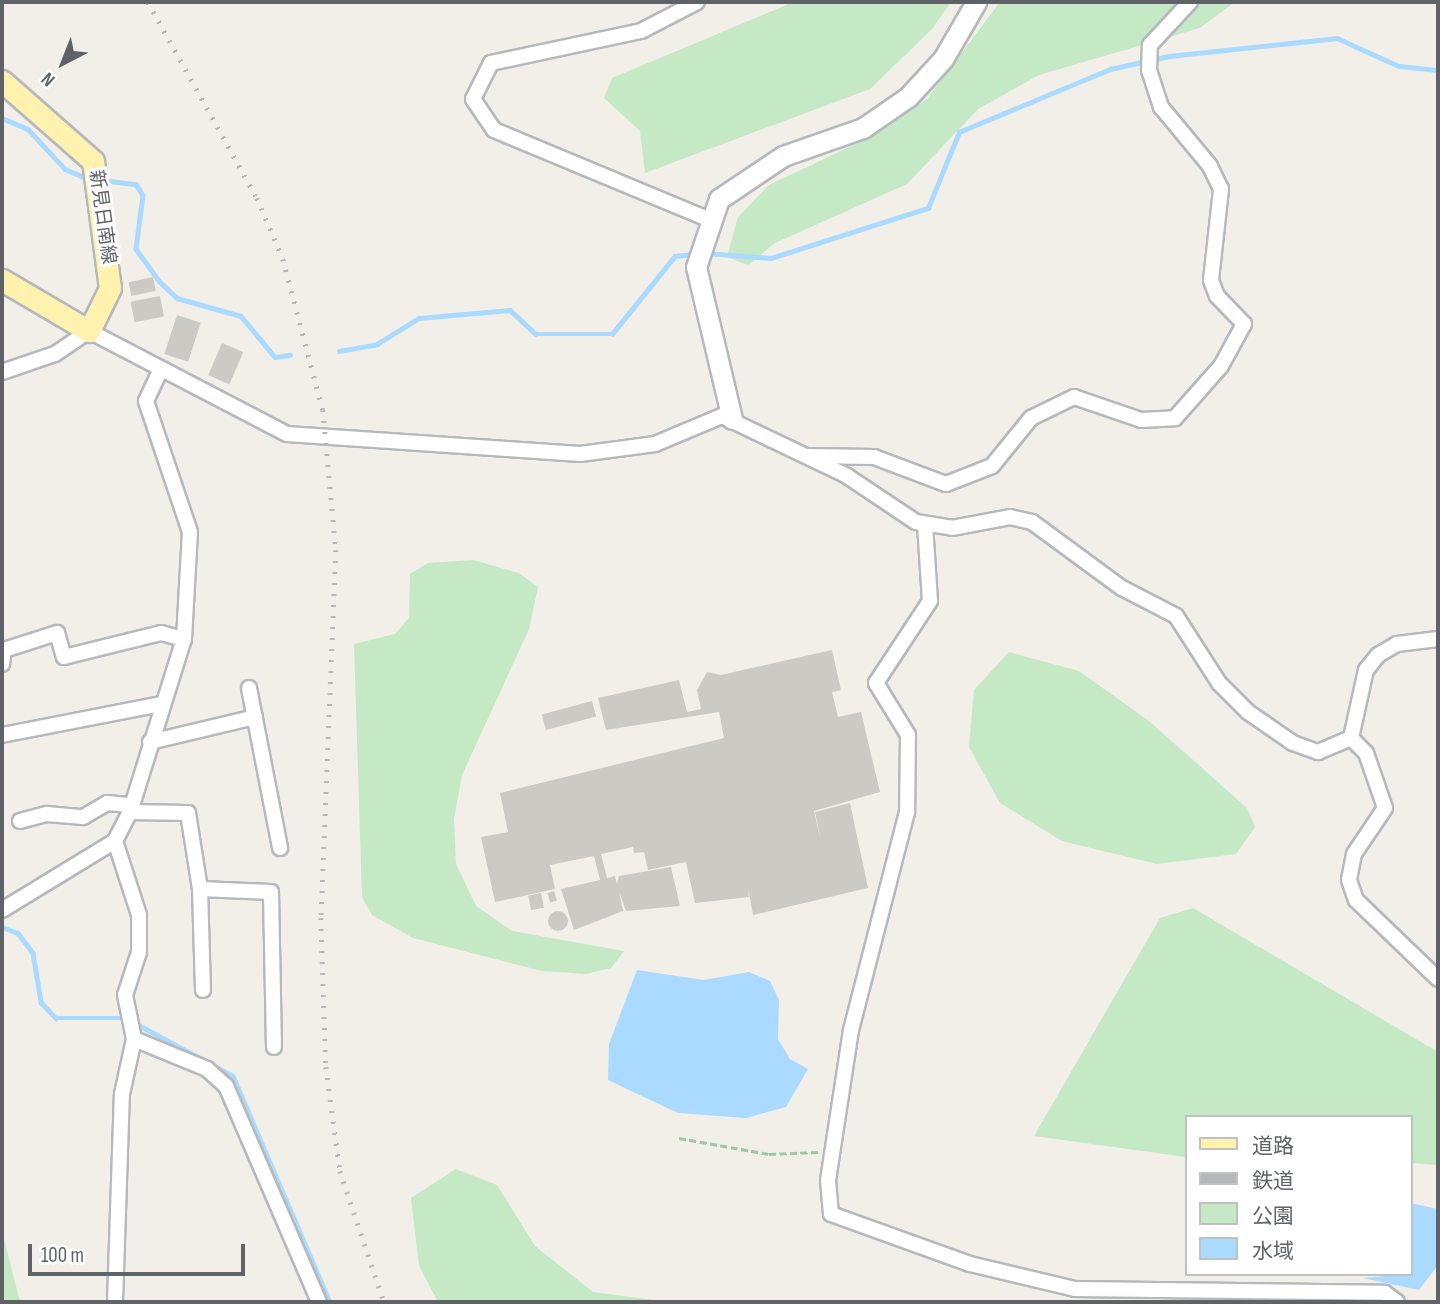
<!DOCTYPE html>
<meta charset="utf-8">
<style>
body{margin:0}
#map{position:relative;width:1440px;height:1304px;overflow:hidden;background:#f1efe8;font-family:"Sofia Sans Condensed","Noto Sans JP",sans-serif}
div>[style]{position:absolute}
[style*='--x']{left:calc(var(--x)*1px);top:calc(var(--y)*1px);width:calc(var(--w)*1px);rotate:calc(var(--a)*1deg)}
.green>*{inset:0;background:#c5e8c5}
.water>*{inset:0;background:#aadaff}
.stream>*{height:4.5px;margin:-2.25px;padding:0 2.25px;transform-origin:2.25px;border-radius:2.25px;background:#aadaff}
.building>*{inset:0;background:#cccac5;transform-origin:0 0}
.round{border-radius:50%}
.path>*{height:2.5px;margin-top:-1.25px;transform-origin:0;background:repeating-linear-gradient(90deg,#9cc7a9 0 7px,transparent 0 10.5px)}
.roads{filter:drop-shadow(2px 0 #b5b8bc) drop-shadow(-2px 0 #b5b8bc) drop-shadow(0 2px #b5b8bc) drop-shadow(0 -2px #b5b8bc)}
.street>*{height:14px;margin:-7px;padding:0 7px;transform-origin:7px;border-radius:7px;background:#fff}
.secondary>*{height:19px;margin:-9.5px;padding:0 9.5px;transform-origin:9.5px;border-radius:9.5px;background:#fff}
.primary>*{height:21px;margin:-10.5px;padding:0 10.5px;transform-origin:10.5px;border-radius:10.5px;background:#fff2af}
.rail>*{height:4.5px;margin-top:-2.25px;transform-origin:0;background:repeating-linear-gradient(90deg,#b6b7b8 0 2px,transparent 0 11px)}
span{translate:-50% -50%;white-space:nowrap;text-align:center;line-height:1.15;-webkit-text-stroke:6px #fff;paint-order:stroke}
.street-label{font-size:19px;color:#5f6368}
.frame{position:absolute;inset:0;border:4px solid #5f6368;pointer-events:none}
.legend{position:absolute;left:1185px;top:1115px;width:228px;height:161px;box-sizing:border-box;background:#fff;border:2px solid #bfc1c3;margin:0;padding:9px 12px;list-style:none;font-size:21px;color:#5f6368}
.legend li{display:flex;align-items:center;gap:14px;height:35px}
.legend b{width:35px;border:2px solid #bfc1c3}
.north{position:absolute;left:28px;top:28px;width:70px;height:70px;-webkit-text-stroke:5px #fff;paint-order:stroke;rotate:222deg;font-size:19px;font-weight:700;line-height:28px;text-align:center;color:#5f6368}
.north::after{content:'';display:block;margin:auto;width:24px;height:32px;background:#5f6368;clip-path:polygon(50% 0,100% 100%,50% 72%,0 100%)}
.scale{position:absolute;left:28px;top:1244px;width:217px;height:32px;box-sizing:border-box;border:4px solid #5f6368;border-top:0;padding-left:9px;font-size:21px;line-height:24px;white-space:nowrap;color:#5f6368;-webkit-text-stroke:5px #fff;paint-order:stroke}
</style>
<div id="map">
<div class="green">
<div style="clip-path:polygon(794px 2px,951px 2px,932px 29px,870px 89px,645px 173px,640px 131px,604px 98px,612px 78px)"></div>
<div style="clip-path:polygon(1000px 2px,1235px 2px,1200px 28px,1039px 75px,978px 109px,907px 184px,775px 243px,748px 265px,727px 257px,738px 217px,769px 185px,879px 133px,927px 99px)"></div>
<div style="clip-path:polygon(473px 560px,519px 573px,538px 587px,529px 629px,462px 775px,454px 819px,456px 864px,476px 906px,512px 931px,624px 951px,611px 968px,586px 974px,542px 971px,413px 938px,372px 915px,362px 897px,354px 644px,395px 634px,409px 618px,410px 574px,428px 563px)"></div>
<div style="clip-path:polygon(1009px 652px,1079px 671px,1149px 721px,1247px 808px,1255px 827px,1236px 854px,1157px 864px,1062px 841px,1000px 803px,969px 747px,974px 690px)"></div>
<div style="clip-path:polygon(1193px 908px,1438px 1052px,1438px 1165px,1410px 1163px,1410px 1117px,1186px 1117px,1186px 1157px,1034px 1136px,1160px 918px)"></div>
<div style="clip-path:polygon(456px 1169px,497px 1185px,535px 1246px,593px 1292px,668px 1302px,438px 1302px,419px 1266px,411px 1198px)"></div>
<div style="clip-path:polygon(2px 1235px,5px 1243px,20px 1302px,2px 1302px)"></div>
</div>
<div class="water">
<div style="clip-path:polygon(637px 970px,704px 980px,749px 972px,770px 981px,779px 1000px,778px 1039px,790px 1059px,808px 1069px,786px 1107px,746px 1118px,678px 1113px,608px 1080px,609px 1044px)"></div>
<div style="clip-path:polygon(1410px 1203px,1438px 1209px,1438px 1265px,1419px 1290px,1363px 1278px,1410px 1274px)"></div>
</div>
<div class="stream">
<div style="--x:2;--y:118;--w:28;--a:23"></div>
<div style="--x:28;--y:129;--w:54;--a:47.2"></div>
<div style="--x:65;--y:169;--w:26;--a:23"></div>
<div style="--x:101;--y:180;--w:35;--a:7"></div>
<div style="--x:136;--y:184;--w:13;--a:58"></div>
<div style="--x:143;--y:195;--w:54;--a:97.4"></div>
<div style="--x:136;--y:249;--w:39;--a:54"></div>
<div style="--x:159;--y:281;--w:25;--a:43"></div>
<div style="--x:177;--y:298;--w:66;--a:15.7"></div>
<div style="--x:241;--y:316;--w:53;--a:50.3"></div>
<div style="--x:275;--y:357;--w:15;--a:-8"></div>
<div style="--x:705;--y:253;--w:66;--a:4.3"></div>
<div style="--x:771;--y:258;--w:165;--a:-17.7"></div>
<div style="--x:928;--y:208;--w:82;--a:-67.8"></div>
<div style="--x:959;--y:132;--w:164;--a:-22.6"></div>
<div style="--x:1110;--y:69;--w:60;--a:-12.4"></div>
<div style="--x:1169;--y:56;--w:169;--a:-6.1"></div>
<div style="--x:1337;--y:38;--w:68;--a:24.3"></div>
<div style="--x:1399;--y:66;--w:39;--a:6"></div>
<div style="--x:339;--y:351;--w:39;--a:-10"></div>
<div style="--x:377;--y:344;--w:49;--a:-31.8"></div>
<div style="--x:419;--y:318;--w:91;--a:-5"></div>
<div style="--x:510;--y:310;--w:35;--a:43"></div>
<div style="--x:536;--y:334;--w:76;--a:0"></div>
<div style="--x:612;--y:334;--w:100;--a:-51.1"></div>
<div style="--x:675;--y:256;--w:18;--a:-6"></div>
<div style="--x:2;--y:927;--w:17;--a:21"></div>
<div style="--x:18;--y:933;--w:25;--a:53"></div>
<div style="--x:33;--y:953;--w:50;--a:80.7"></div>
<div style="--x:41;--y:1002;--w:22;--a:47"></div>
<div style="--x:56;--y:1018;--w:71;--a:0"></div>
<div style="--x:135;--y:1023;--w:111;--a:28.4"></div>
<div style="--x:233;--y:1076;--w:246;--a:66.8"></div>
</div>
<div class="building">
<div style="left:153px;top:277px;width:14px;height:25px;rotate:78deg"></div>
<div style="left:160px;top:296px;width:21px;height:30px;rotate:79deg"></div>
<div style="left:177px;top:315px;width:25px;height:41px;rotate:18deg"></div>
<div style="left:222px;top:343px;width:23px;height:35px;rotate:23deg"></div>
<div style="clip-path:polygon(832px 650px,841px 690px,832px 692px,838px 717px,861px 712px,880px 792px,814px 811px,821px 841px,815px 812px,850px 803px,868px 888px,753px 915px,748px 888px,749px 897px,695px 903px,686px 862px,648px 870px,644px 852px,634px 853px,633px 847px,601px 854px,607px 878px,615px 876px,617px 884px,619px 876px,671px 867px,680px 906px,626px 911px,619px 891px,623px 911px,574px 930px,561px 889px,600px 880px,594px 856px,550px 865px,555px 889px,495px 902px,481px 837px,508px 832px,500px 793px,724px 738px,719px 712px,606px 730px,598px 698px,679px 680px,687px 712px,701px 709px,697px 690px,707px 672px,721px 675px)"></div>
<div style="left:592px;top:701px;width:16px;height:52px;rotate:75deg"></div>
<div style="left:554px;top:891px;width:10px;height:7px;rotate:73deg"></div>
<div style="left:541px;top:893px;width:15px;height:13px;rotate:79deg"></div>
<div class="round" style="left:548px;top:911px;width:20px;height:20px"></div>
</div>
<div class="path">
<div style="--x:679;--y:1138;--w:91;--a:10.1"></div>
<div style="--x:769;--y:1154;--w:49;--a:-2.3"></div>
</div>
<div class="roads">
<div class="street">
<div style="--x:697;--y:2;--w:63;--a:152.6"></div>
<div style="--x:641;--y:31;--w:153;--a:168"></div>
<div style="--x:491;--y:63;--w:40;--a:116.6"></div>
<div style="--x:473;--y:99;--w:37;--a:56"></div>
<div style="--x:494;--y:130;--w:232;--a:22.6"></div>
<div style="--x:2;--y:372;--w:56;--a:-18.8"></div>
<div style="--x:55;--y:354;--w:41;--a:-34.1"></div>
<div style="--x:89;--y:331;--w:223;--a:27.5"></div>
<div style="--x:287;--y:434;--w:294;--a:3.9"></div>
<div style="--x:580;--y:454;--w:76;--a:-7.6"></div>
<div style="--x:655;--y:444;--w:73;--a:-22.7"></div>
<div style="--x:722;--y:416;--w:139;--a:25.6"></div>
<div style="--x:847;--y:476;--w:83;--a:33.7"></div>
<div style="--x:916;--y:522;--w:36;--a:9"></div>
<div style="--x:952;--y:528;--w:59;--a:-10.7"></div>
<div style="--x:1010;--y:517;--w:23;--a:13"></div>
<div style="--x:1032;--y:522;--w:112;--a:36.3"></div>
<div style="--x:1122;--y:588;--w:61;--a:27.4"></div>
<div style="--x:1176;--y:616;--w:80;--a:57.3"></div>
<div style="--x:1219;--y:683;--w:41;--a:45"></div>
<div style="--x:1248;--y:712;--w:55;--a:34.6"></div>
<div style="--x:1293;--y:743;--w:27;--a:20"></div>
<div style="--x:1318;--y:752;--w:36;--a:-23"></div>
<div style="--x:1351;--y:738;--w:70;--a:-77.6"></div>
<div style="--x:1366;--y:670;--w:19;--a:-51"></div>
<div style="--x:1378;--y:655;--w:22;--a:-30"></div>
<div style="--x:1397;--y:644;--w:41;--a:-7"></div>
<div style="--x:807;--y:456;--w:67;--a:0.9"></div>
<div style="--x:874;--y:457;--w:77;--a:20.6"></div>
<div style="--x:946;--y:484;--w:49;--a:-21.4"></div>
<div style="--x:992;--y:466;--w:62;--a:-50.9"></div>
<div style="--x:1031;--y:418;--w:48;--a:-26"></div>
<div style="--x:1074;--y:397;--w:71;--a:18.9"></div>
<div style="--x:1141;--y:420;--w:34;--a:-3"></div>
<div style="--x:1175;--y:418;--w:69;--a:-48.5"></div>
<div style="--x:1221;--y:366;--w:48;--a:-61.3"></div>
<div style="--x:1244;--y:324;--w:39;--a:-134"></div>
<div style="--x:1217;--y:296;--w:17;--a:-111"></div>
<div style="--x:1211;--y:280;--w:92;--a:-83.7"></div>
<div style="--x:1221;--y:189;--w:25;--a:-116"></div>
<div style="--x:1210;--y:166;--w:77;--a:-129.7"></div>
<div style="--x:1161;--y:107;--w:39;--a:-108"></div>
<div style="--x:1149;--y:70;--w:25;--a:-88"></div>
<div style="--x:1150;--y:45;--w:59;--a:-47.1"></div>
<div style="--x:925;--y:524;--w:77;--a:86.3"></div>
<div style="--x:930;--y:601;--w:98;--a:123.4"></div>
<div style="--x:876;--y:683;--w:61;--a:58.4"></div>
<div style="--x:908;--y:735;--w:77;--a:90.7"></div>
<div style="--x:907;--y:812;--w:225;--a:104.4"></div>
<div style="--x:851;--y:1030;--w:152;--a:98.7"></div>
<div style="--x:828;--y:1180;--w:34;--a:85"></div>
<div style="--x:831;--y:1214;--w:148;--a:19.8"></div>
<div style="--x:970;--y:1264;--w:108;--a:13.4"></div>
<div style="--x:1075;--y:1289;--w:310;--a:0.7"></div>
<div style="--x:1385;--y:1293;--w:15;--a:37"></div>
<div style="--x:2;--y:664;--w:14;--a:-82"></div>
<div style="--x:4;--y:650;--w:56;--a:-17.8"></div>
<div style="--x:57;--y:633;--w:25;--a:74"></div>
<div style="--x:64;--y:657;--w:100;--a:-13.9"></div>
<div style="--x:161;--y:633;--w:24;--a:15"></div>
<div style="--x:249;--y:688;--w:163;--a:79"></div>
<div style="--x:2;--y:735;--w:163;--a:-11"></div>
<div style="--x:1351;--y:738;--w:21;--a:45"></div>
<div style="--x:1366;--y:753;--w:58;--a:70.9"></div>
<div style="--x:1385;--y:808;--w:55;--a:124"></div>
<div style="--x:1354;--y:854;--w:26;--a:101"></div>
<div style="--x:1349;--y:880;--w:21;--a:71"></div>
<div style="--x:1356;--y:900;--w:114;--a:43.9"></div>
<div style="--x:150;--y:742;--w:108;--a:-13.4"></div>
<div style="--x:130;--y:812;--w:58;--a:1"></div>
<div style="--x:188;--y:813;--w:77;--a:81"></div>
<div style="--x:200;--y:889;--w:101;--a:88.3"></div>
<div style="--x:20;--y:821;--w:28;--a:-15"></div>
<div style="--x:47;--y:814;--w:36;--a:5"></div>
<div style="--x:83;--y:817;--w:28;--a:-30"></div>
<div style="--x:107;--y:803;--w:22;--a:5"></div>
<div style="--x:115;--y:841;--w:78;--a:72"></div>
<div style="--x:139;--y:915;--w:37;--a:90"></div>
<div style="--x:139;--y:952;--w:45;--a:108"></div>
<div style="--x:125;--y:995;--w:45;--a:78.4"></div>
<div style="--x:134;--y:1039;--w:79;--a:22.3"></div>
<div style="--x:207;--y:1069;--w:25;--a:42"></div>
<div style="--x:226;--y:1086;--w:235;--a:66.7"></div>
<div style="--x:200;--y:889;--w:71;--a:2.4"></div>
<div style="--x:271;--y:892;--w:155;--a:88.9"></div>
<div style="--x:2;--y:910;--w:132;--a:-31.4"></div>
<div style="--x:115;--y:841;--w:33;--a:-63"></div>
<div style="--x:130;--y:812;--w:181;--a:-72.7"></div>
<div style="--x:184;--y:639;--w:107;--a:-86.8"></div>
<div style="--x:190;--y:532;--w:138;--a:-108.6"></div>
<div style="--x:146;--y:401;--w:33;--a:-65"></div>
<div style="--x:115;--y:1302;--w:208;--a:-88.1"></div>
<div style="--x:122;--y:1094;--w:56;--a:-77.7"></div>
</div>
<div class="secondary">
<div style="--x:732;--y:419;--w:156;--a:-103.3"></div>
<div style="--x:696;--y:267;--w:72;--a:-71.3"></div>
<div style="--x:719;--y:199;--w:77;--a:-33.9"></div>
<div style="--x:783;--y:156;--w:85;--a:-19.3"></div>
<div style="--x:863;--y:128;--w:55;--a:-34.6"></div>
<div style="--x:908;--y:97;--w:52;--a:-47.4"></div>
<div style="--x:943;--y:59;--w:66;--a:-59.9"></div>
</div>
<div class="primary">
<div style="--x:2;--y:81;--w:121;--a:41.3"></div>
<div style="--x:93;--y:161;--w:128;--a:82.4"></div>
<div style="--x:110;--y:288;--w:48;--a:116"></div>
<div style="--x:89;--y:331;--w:101;--a:-149.6"></div>
</div>
</div>
<div class="rail">
<div style="--x:148;--y:2;--w:224;--a:60.9"></div>
<div style="--x:257;--y:198;--w:66;--a:66.9"></div>
<div style="--x:283;--y:259;--w:156;--a:75.2"></div>
<div style="--x:323;--y:410;--w:141;--a:84.7"></div>
<div style="--x:336;--y:550;--w:368;--a:92.3"></div>
<div style="--x:321;--y:918;--w:149;--a:88.1"></div>
<div style="--x:326;--y:1067;--w:105;--a:82.3"></div>
<div style="--x:340;--y:1171;--w:138;--a:71.4"></div>
</div>
<div class="street-label">
<span style="left:102px;top:217px;rotate:82deg">新見日南線</span>
</div>
<div class="frame"></div>
<ul class="legend">
<li><b style="height:9px;background:#fff2af"></b>道路</li>
<li><b style="height:9px;background:#b6b7b8"></b>鉄道</li>
<li><b style="height:19px;background:#c5e8c5"></b>公園</li>
<li><b style="height:19px;background:#aadaff"></b>水域</li>
</ul>
<div class="north">N</div>
<div class="scale">100 m</div>
</div>
